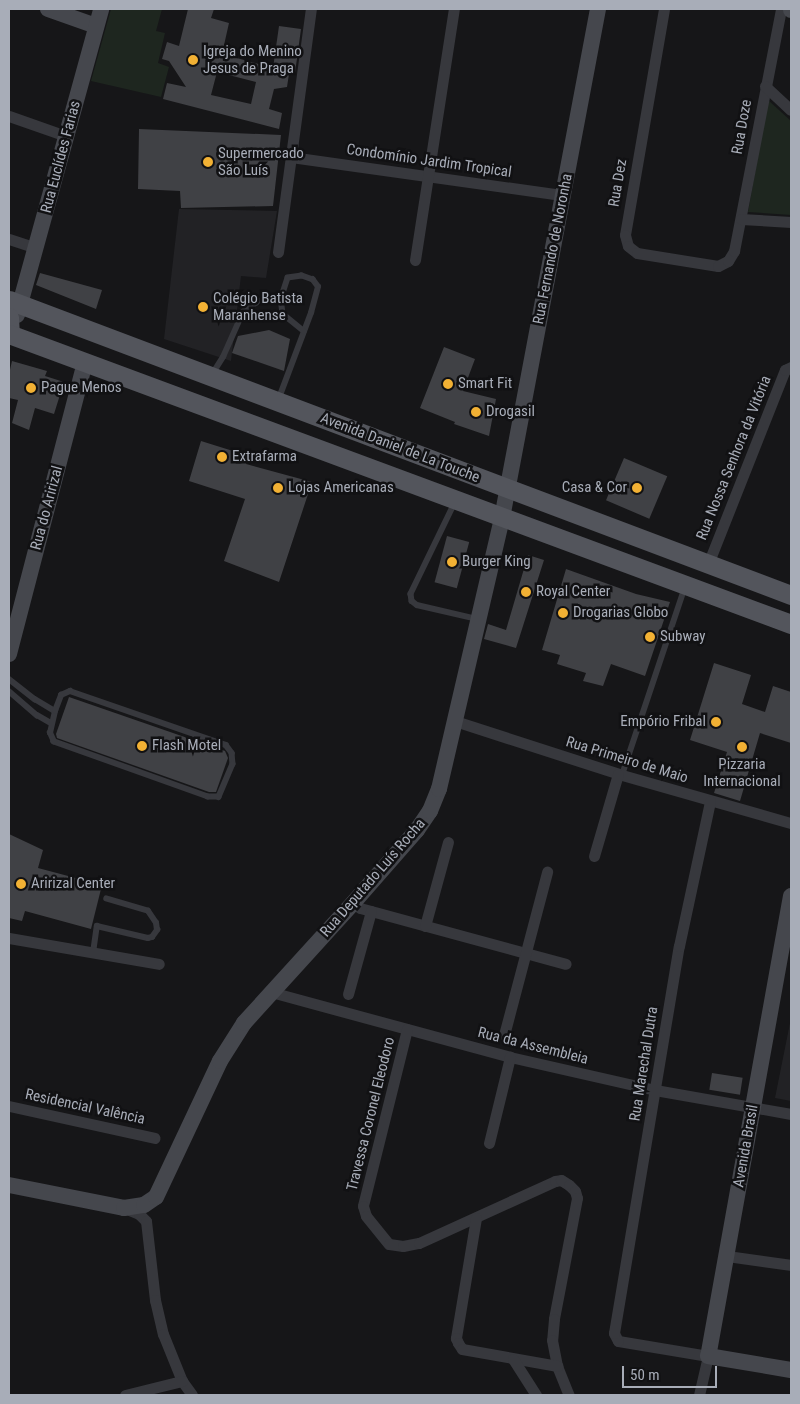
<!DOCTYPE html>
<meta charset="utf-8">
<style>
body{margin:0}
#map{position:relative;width:800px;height:1404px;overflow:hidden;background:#161618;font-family:"Roboto Condensed",sans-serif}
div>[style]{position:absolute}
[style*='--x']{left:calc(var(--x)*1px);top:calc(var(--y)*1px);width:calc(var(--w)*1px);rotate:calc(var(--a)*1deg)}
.built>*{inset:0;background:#222225}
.green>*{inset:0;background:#1e261f}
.building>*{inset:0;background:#404145;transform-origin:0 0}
.lane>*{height:5.5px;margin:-2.75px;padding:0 2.75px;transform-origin:2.75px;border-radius:2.75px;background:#37383d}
.street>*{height:11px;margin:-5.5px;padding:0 5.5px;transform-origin:5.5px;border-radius:5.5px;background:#37383d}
.secondary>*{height:16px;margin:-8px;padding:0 8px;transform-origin:8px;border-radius:8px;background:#45474d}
.primary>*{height:19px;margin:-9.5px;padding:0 9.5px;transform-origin:9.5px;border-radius:9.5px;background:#53555c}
.dots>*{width:14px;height:14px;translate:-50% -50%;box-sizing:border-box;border:2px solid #111113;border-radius:50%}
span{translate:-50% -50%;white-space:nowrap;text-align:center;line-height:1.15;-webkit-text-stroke:5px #111113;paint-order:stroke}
.poi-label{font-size:15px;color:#a8adb8}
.left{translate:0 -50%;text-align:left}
.right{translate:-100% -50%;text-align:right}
.street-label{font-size:15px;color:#a8adb8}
.frame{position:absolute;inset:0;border:10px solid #a8adb8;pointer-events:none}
.scale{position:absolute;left:622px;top:1366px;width:95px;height:22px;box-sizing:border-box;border:2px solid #a8adb8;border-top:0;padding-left:6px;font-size:15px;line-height:18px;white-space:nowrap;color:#a8adb8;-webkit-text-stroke:4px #111113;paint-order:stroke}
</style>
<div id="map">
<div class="built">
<div style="clip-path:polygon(179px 209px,277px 211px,266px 278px,241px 276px,231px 361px,164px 339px)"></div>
<div style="clip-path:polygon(791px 1018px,791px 1101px,775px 1098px)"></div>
</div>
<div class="green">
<div style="clip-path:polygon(111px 9px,162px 9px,156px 31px,165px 33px,158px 63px,169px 67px,161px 97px,91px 81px)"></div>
<div style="clip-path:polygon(768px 100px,791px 121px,791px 215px,748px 212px)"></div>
</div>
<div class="building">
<div style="clip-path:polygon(evenodd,188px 9px,214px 9px,211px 18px,229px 23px,222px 54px,273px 68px,279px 26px,301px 29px,295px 73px,289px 74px,287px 87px,274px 89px,269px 109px,282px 113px,279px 129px,163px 99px,167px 83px,186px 87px,169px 61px,162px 59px,167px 42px,179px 46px,188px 9px,217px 72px,256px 82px,251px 104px,211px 95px,217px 72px)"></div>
<div style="clip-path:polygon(139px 129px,281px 135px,273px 206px,181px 208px,180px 191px,138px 189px)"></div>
<div style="clip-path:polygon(40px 273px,102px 290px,96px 309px,36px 285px)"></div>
<div style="clip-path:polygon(269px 330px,290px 339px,284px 371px,232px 353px,238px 336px)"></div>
<div style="clip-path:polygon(444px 347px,475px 359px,463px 391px,496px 399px,489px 436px,454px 424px,455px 422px,420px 408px)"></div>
<div style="clip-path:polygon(12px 361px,47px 371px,45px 376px,64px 382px,54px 414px,35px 408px,29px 430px,12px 423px,18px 400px,9px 398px,9px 374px)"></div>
<div style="clip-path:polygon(201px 441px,249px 456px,246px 464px,312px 482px,279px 582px,224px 561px,245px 499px,189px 481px)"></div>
<div style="left:624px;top:458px;width:47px;height:46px;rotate:23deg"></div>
<div style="left:447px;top:536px;width:23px;height:48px;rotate:15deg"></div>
<div style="clip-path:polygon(528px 555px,544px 560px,516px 648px,484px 639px,488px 624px,506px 630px)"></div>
<div style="clip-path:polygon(566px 569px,636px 594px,670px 602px,645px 676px,611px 664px,603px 686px,583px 681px,586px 673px,557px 664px,560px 655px,542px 650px)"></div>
<div style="clip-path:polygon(714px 663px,751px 675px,742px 704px,765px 712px,773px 686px,791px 692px,791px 743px,760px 733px,740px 801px,714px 793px,727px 752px,690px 740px)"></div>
<div style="clip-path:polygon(69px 697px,225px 751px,228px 758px,216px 792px,209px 792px,57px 738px,56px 734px)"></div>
<div style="clip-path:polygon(9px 834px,43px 850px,38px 868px,102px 885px,91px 929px,25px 911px,22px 921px,9px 918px)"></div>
<div style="left:712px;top:1073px;width:31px;height:17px;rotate:9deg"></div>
</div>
<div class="lane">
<div style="--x:213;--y:373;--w:19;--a:-58"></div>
<div style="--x:223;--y:357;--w:49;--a:-66"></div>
<div style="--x:243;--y:312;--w:7;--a:-45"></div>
<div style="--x:248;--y:307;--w:18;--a:-27"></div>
<div style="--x:279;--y:398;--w:91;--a:-69.4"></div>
<div style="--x:311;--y:313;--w:27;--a:-75"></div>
<div style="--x:318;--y:287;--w:9;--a:-126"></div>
<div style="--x:313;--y:280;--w:12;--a:-160"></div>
<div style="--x:302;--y:276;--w:14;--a:172"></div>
<div style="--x:288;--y:278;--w:22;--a:108"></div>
<div style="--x:281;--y:299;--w:15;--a:82"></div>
<div style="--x:283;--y:314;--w:27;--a:39"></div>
<div style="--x:455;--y:503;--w:101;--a:115.8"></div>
<div style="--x:411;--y:594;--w:7;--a:82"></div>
<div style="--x:412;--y:601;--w:6;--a:39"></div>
<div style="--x:417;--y:605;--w:62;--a:13.1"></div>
<div style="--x:9;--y:679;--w:33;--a:38"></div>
<div style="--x:35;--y:699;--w:23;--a:31"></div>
<div style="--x:9;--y:691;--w:37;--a:41"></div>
<div style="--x:37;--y:715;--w:16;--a:30"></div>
<div style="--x:70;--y:691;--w:165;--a:19.1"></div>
<div style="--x:226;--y:745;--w:10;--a:53"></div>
<div style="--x:232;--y:753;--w:11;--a:85"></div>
<div style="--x:233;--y:764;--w:36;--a:113"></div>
<div style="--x:219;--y:797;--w:11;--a:180"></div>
<div style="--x:208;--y:797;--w:164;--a:-160.3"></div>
<div style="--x:54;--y:742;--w:10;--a:-114"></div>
<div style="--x:50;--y:733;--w:23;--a:-77"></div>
<div style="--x:55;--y:711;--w:17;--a:-69"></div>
<div style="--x:61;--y:695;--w:10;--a:-24"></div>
<div style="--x:622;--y:775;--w:198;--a:-71.5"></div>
<div style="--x:93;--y:953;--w:27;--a:-82"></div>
<div style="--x:97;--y:926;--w:52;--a:13.2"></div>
<div style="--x:148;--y:938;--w:4;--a:-14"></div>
<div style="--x:152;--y:937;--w:9;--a:-54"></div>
<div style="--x:157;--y:930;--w:7;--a:-98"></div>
<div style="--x:156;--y:923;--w:14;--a:-124"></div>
<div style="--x:148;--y:911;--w:43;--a:-163.7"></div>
</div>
<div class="street">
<div style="--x:664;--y:9;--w:229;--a:99.8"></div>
<div style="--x:625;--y:235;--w:11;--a:75"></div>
<div style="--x:628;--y:246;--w:11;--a:38"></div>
<div style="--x:637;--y:253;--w:82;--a:9.1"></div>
<div style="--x:718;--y:266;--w:11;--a:-27"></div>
<div style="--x:728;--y:261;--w:12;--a:-59"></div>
<div style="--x:734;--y:251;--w:247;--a:-79"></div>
<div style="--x:765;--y:86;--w:35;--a:43"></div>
<div style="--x:9;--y:116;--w:60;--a:19.3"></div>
<div style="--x:291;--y:157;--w:275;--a:8"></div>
<div style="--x:741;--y:219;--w:50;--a:3.4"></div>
<div style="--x:9;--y:239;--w:28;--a:18"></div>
<div style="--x:278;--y:252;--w:245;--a:-82.3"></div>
<div style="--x:415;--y:260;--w:254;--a:-81.2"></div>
<div style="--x:708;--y:564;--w:209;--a:-68.4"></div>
<div style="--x:785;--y:370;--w:7;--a:-27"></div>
<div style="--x:455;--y:721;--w:176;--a:17.9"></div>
<div style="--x:622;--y:775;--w:176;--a:15.9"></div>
<div style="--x:594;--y:856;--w:85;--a:-73.7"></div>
<div style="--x:354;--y:902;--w:8;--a:45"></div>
<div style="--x:360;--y:908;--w:213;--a:15.2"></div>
<div style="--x:425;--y:926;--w:87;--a:-74.7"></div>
<div style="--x:9;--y:938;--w:152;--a:9.8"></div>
<div style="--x:271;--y:992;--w:248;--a:15.2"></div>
<div style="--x:510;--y:1057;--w:149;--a:12.8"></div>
<div style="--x:655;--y:1090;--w:138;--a:10"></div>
<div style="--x:348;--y:994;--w:86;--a:-74.5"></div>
<div style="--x:407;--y:1029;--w:182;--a:104"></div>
<div style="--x:363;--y:1206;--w:10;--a:73"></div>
<div style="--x:366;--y:1216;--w:36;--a:51"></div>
<div style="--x:389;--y:1244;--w:14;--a:8"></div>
<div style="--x:403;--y:1246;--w:16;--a:-11"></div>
<div style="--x:419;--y:1243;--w:149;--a:-24.5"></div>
<div style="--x:555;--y:1181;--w:6;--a:-9"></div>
<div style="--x:561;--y:1180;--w:9;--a:32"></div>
<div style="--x:569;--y:1185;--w:8;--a:45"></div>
<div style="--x:575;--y:1191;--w:7;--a:74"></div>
<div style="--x:577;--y:1198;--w:123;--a:100.8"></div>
<div style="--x:554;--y:1319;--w:21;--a:95"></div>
<div style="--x:552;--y:1340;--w:26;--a:79"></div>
<div style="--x:557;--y:1366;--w:31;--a:68"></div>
<div style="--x:504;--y:1035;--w:169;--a:-75.2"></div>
<div style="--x:9;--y:1106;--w:149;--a:12.4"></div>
<div style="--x:489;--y:1143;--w:89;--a:-76.3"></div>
<div style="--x:124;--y:1208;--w:16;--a:22"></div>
<div style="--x:139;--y:1214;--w:10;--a:45"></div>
<div style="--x:146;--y:1221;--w:80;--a:83.5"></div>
<div style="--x:155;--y:1300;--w:35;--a:77"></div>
<div style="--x:163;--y:1334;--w:51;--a:68"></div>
<div style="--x:182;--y:1381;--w:17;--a:54"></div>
<div style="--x:476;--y:1218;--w:122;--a:99.5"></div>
<div style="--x:456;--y:1338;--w:5;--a:68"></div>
<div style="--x:458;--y:1343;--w:7;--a:56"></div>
<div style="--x:462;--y:1349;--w:97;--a:10.1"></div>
<div style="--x:727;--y:1256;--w:65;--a:8"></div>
<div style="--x:513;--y:1359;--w:43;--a:57.4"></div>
<div style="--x:125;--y:1395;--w:59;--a:-13.8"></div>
<div style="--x:699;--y:1395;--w:40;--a:-77"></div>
<div style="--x:708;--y:1356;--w:91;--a:-170.5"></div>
<div style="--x:618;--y:1341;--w:9;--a:-117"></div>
<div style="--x:614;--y:1333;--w:392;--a:-80.5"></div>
<div style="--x:679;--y:946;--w:148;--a:-77.9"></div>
</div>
<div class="secondary">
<div style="--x:48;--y:9;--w:51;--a:19.5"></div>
<div style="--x:791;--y:9;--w:1;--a:90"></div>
<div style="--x:17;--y:315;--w:317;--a:-74.6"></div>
<div style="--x:9;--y:654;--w:301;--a:-75.4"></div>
<div style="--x:791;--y:896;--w:467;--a:100.2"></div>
<div style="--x:708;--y:1356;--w:84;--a:9.6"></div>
<div style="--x:9;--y:1185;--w:117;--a:11.3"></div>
<div style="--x:124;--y:1208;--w:20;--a:-9"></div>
<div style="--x:144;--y:1205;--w:14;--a:-34"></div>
<div style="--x:156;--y:1197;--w:150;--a:-64.8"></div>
<div style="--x:220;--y:1061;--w:45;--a:-57.7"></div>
<div style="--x:244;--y:1023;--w:164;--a:-47.7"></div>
<div style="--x:354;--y:902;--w:96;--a:-48.8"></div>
<div style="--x:417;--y:830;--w:23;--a:-56"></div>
<div style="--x:430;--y:811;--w:24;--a:-68"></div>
<div style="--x:439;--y:789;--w:278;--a:-76.9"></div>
<div style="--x:502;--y:518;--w:518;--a:-79.32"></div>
</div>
<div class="primary">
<div style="--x:9;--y:300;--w:836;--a:20.67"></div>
<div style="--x:9;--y:317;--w:17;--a:87"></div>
<div style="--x:9;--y:334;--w:834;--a:20.35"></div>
</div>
<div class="dots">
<div style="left:193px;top:60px;background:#f2b134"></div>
<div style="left:208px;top:162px;background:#f2b134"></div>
<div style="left:203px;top:307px;background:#f2b134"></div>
<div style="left:448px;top:384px;background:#f2b134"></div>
<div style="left:31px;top:388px;background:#f2b134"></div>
<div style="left:476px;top:412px;background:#f2b134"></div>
<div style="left:222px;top:457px;background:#f2b134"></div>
<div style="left:278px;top:488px;background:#f2b134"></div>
<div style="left:637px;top:488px;background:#f2b134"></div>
<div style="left:452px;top:562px;background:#f2b134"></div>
<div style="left:526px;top:592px;background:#f2b134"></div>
<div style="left:563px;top:613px;background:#f2b134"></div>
<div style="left:650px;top:637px;background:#f2b134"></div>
<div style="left:716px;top:722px;background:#f2b134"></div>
<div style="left:142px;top:746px;background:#f2b134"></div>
<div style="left:742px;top:747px;background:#f2b134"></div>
<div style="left:21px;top:884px;background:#f2b134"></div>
</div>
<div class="poi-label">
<span class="left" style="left:203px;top:60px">Igreja do Menino<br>Jesus de Praga</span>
<span class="left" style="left:218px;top:162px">Supermercado<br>São Luís</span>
<span class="left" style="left:213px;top:307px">Colégio Batista<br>Maranhense</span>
<span class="left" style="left:458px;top:384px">Smart Fit</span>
<span class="left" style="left:41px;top:388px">Pague Menos</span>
<span class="left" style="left:486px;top:412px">Drogasil</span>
<span class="left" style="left:232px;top:457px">Extrafarma</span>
<span class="left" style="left:288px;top:488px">Lojas Americanas</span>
<span class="right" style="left:627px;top:488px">Casa &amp; Cor</span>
<span class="left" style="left:462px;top:562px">Burger King</span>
<span class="left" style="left:536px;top:592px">Royal Center</span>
<span class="left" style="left:573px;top:613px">Drogarias Globo</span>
<span class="left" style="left:660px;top:637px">Subway</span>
<span class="right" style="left:706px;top:722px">Empório Fribal</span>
<span class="left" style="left:152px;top:746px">Flash Motel</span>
<span style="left:742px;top:773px">Pizzaria<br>Internacional</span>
<span class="left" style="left:31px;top:884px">Aririzal Center</span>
</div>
<div class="street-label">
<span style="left:742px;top:127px;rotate:-80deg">Rua Doze</span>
<span style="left:61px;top:157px;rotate:-75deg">Rua Euclídes Farias</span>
<span style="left:429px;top:161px;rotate:8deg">Condomínio Jardim Tropical</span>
<span style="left:618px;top:183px;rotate:-80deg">Rua Dez</span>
<span style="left:553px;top:249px;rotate:-79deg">Rua Fernando de Noronha</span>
<span style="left:400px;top:448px;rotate:21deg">Avenida Daniel de La Touche</span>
<span style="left:734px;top:458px;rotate:-68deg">Rua Nossa Senhora da Vitória</span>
<span style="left:47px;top:508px;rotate:-75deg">Rua do Aririzal</span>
<span style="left:627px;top:760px;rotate:17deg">Rua Primeiro de Maio</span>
<span style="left:373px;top:878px;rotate:-49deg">Rua Deputado Luís Rocha</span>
<span style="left:533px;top:1046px;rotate:14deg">Rua da Assembleia</span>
<span style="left:644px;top:1064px;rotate:-81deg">Rua Marechal Dutra</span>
<span style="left:85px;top:1107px;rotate:12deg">Residencial Valência</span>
<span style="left:371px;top:1114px;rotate:-76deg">Travessa Coronel Eleodoro</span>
<span style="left:746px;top:1146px;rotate:-80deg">Avenida Brasil</span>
</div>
<div class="frame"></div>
<div class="scale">50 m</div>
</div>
